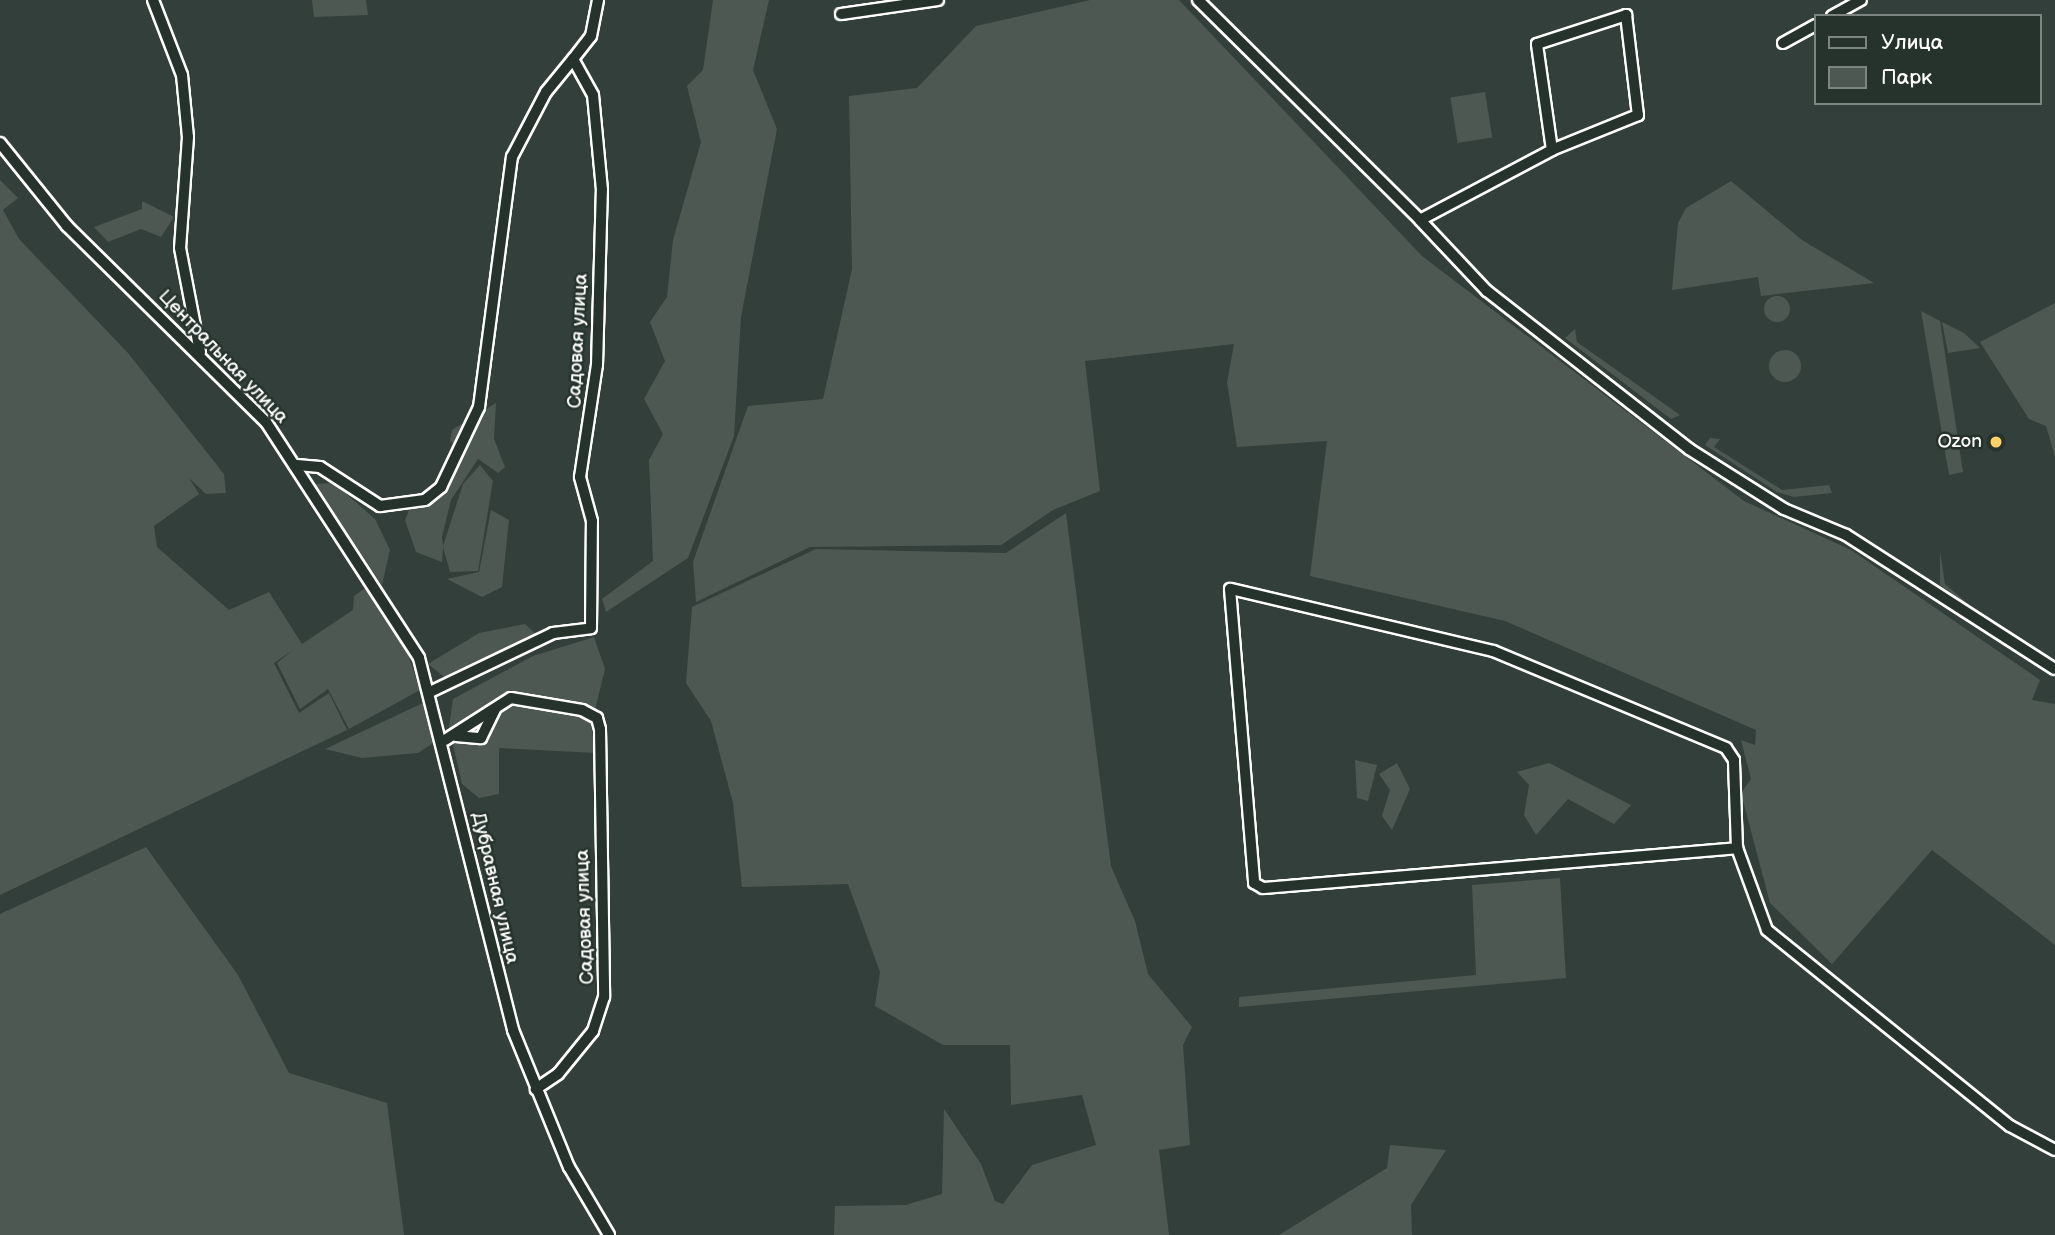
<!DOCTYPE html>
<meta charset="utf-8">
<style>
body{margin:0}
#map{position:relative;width:2055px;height:1235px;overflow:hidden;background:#333f3a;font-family:"Balsamiq Sans",sans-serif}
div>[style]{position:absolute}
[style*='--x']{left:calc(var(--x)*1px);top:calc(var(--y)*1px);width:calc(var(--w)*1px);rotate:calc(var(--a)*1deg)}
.green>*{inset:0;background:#4d5853;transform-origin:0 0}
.round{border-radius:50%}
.roads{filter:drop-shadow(2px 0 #fff) drop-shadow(-2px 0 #fff) drop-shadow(0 2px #fff) drop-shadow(0 -2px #fff)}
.street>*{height:10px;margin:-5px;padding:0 5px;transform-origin:5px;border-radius:5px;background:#26332d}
.dots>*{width:19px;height:19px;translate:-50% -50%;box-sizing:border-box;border:4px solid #26332d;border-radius:50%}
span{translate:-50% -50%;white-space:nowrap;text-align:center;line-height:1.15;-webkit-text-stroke:5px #26332d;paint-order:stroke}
.street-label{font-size:19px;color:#fff}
.poi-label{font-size:19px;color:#fff}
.right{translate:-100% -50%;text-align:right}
.legend{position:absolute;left:1814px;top:14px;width:228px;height:91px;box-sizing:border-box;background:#26332d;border:2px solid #7d8581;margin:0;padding:9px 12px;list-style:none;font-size:21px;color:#fff}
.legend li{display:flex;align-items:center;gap:14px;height:35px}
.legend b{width:35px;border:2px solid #7d8581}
</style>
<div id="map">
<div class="green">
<div style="clip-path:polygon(312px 0,366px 0,368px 15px,314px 17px)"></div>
<div style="clip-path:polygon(713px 0,769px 0,753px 70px,777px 129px,741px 317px,734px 436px,688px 558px,606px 612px,602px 599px,653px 561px,649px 460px,663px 434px,644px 399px,665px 361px,650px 322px,667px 297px,673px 240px,701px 142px,687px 86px,703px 70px)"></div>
<div style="clip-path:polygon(1090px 0,1179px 0,1422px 256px,1744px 501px,1851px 550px,2040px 680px,2032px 700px,2055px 704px,2055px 945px,1932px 850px,1832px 964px,1770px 903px,1741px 793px,1751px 779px,1741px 740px,1755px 745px,1756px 730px,1505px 621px,1310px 576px,1327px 441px,1237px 447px,1227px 382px,1234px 344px,1085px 361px,1100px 491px,1053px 510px,1001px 545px,810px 547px,696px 602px,693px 562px,748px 406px,823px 399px,852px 269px,849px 96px,917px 88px,976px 26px)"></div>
<div style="left:1485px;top:92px;width:46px;height:35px;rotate:81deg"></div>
<div style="clip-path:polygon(0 180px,18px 198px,3px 210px,19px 239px,128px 353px,224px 474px,226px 493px,206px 494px,189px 478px,199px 494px,154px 526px,157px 547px,229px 610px,269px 592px,302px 644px,353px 610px,354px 596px,367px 587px,405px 645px,420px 690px,349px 729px,328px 689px,300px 709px,277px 663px,293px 650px,274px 663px,299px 713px,329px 693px,347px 730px,0 895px)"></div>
<div style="clip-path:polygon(1731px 181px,1802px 240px,1874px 283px,1761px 296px,1758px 277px,1672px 290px,1678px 223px,1686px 208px)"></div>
<div style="clip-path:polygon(142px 201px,174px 217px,161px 237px,141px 229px,108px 242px,94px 227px,142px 209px)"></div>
<div class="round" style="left:1764px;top:296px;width:26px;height:26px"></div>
<div style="clip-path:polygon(2055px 303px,2055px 457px,2046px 426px,2029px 419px,1980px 342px)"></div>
<div style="clip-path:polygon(1921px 311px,1940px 321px,1963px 472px,1949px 475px)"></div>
<div style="clip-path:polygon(1942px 322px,1964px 333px,1980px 348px,1948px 353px)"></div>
<div style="clip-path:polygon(1575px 329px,1577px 342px,1680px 415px,1671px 419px,1565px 338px)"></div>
<div class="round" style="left:1769px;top:350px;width:32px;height:32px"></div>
<div style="clip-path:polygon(496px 403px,494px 439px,505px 467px,498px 473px,478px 459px,451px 500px,442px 537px,443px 546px,463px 484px,480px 465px,493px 481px,478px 571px,450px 572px,443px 547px,442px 562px,416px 552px,405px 520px,410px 508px,438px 500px,462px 458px,450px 440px,452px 430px)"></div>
<div style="clip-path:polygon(1710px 438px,1720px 439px,1714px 447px,1782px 490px,1829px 485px,1832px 493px,1794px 497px,1777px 492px,1705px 445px)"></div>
<div style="clip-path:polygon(334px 483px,375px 519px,390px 550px,382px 585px,314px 484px)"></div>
<div style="clip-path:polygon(491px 510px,509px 520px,502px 587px,482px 597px,447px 579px,479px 572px)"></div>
<div style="clip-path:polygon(1066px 513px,1111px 866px,1135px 921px,1148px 974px,1192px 1027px,1183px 1045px,1190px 1145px,1159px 1150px,1169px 1235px,834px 1235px,835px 1206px,906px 1205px,942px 1194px,944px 1109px,981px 1164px,995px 1201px,1003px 1204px,1032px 1165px,1096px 1145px,1082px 1095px,1011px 1105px,1010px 1045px,943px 1045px,875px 1006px,880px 972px,848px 884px,742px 887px,733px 803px,711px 721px,686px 683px,692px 607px,816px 549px,1006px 553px)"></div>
<div style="clip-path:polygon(1940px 551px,1945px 584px,1975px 610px,1940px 585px)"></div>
<div style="clip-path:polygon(525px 624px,538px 636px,447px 679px,428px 664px,479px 633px)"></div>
<div style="clip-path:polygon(594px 637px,605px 669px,591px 726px,596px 753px,499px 748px,499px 794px,479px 798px,462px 784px,449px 727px,453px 699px,533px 656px)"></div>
<div style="clip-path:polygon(425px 702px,438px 740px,418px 753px,362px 758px,325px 749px)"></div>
<div style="clip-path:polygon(1355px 760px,1377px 765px,1368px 801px,1357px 798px)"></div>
<div style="clip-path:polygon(1397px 763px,1410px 789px,1392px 830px,1382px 816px,1390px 790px,1379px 774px)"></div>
<div style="clip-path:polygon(1549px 763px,1631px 805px,1614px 824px,1568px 799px,1536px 835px,1524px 815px,1529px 785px,1517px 772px)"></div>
<div style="clip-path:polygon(146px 847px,238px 975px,289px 1073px,387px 1103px,404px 1235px,0 1235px,0 914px)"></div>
<div style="clip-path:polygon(1560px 878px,1566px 978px,1239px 1007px,1239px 997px,1476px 975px,1472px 885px)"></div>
<div style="clip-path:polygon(1390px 1145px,1446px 1150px,1411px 1205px,1412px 1235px,1279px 1235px,1387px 1168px)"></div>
</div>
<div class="roads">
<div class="street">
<div style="--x:153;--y:0;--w:80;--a:68.9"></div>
<div style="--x:182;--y:75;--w:62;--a:84.5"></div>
<div style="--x:188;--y:137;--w:111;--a:94.1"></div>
<div style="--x:180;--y:248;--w:106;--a:79.1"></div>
<div style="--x:1198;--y:0;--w:313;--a:44.7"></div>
<div style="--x:841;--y:14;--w:98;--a:-8.2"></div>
<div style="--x:1832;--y:16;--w:33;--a:-29"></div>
<div style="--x:1783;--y:43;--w:37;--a:-29"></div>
<div style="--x:0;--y:143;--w:107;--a:51.1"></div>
<div style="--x:67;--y:226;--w:279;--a:44.6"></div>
<div style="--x:266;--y:422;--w:281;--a:57"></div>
<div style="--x:419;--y:658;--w:384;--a:75.8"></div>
<div style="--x:513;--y:1030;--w:148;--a:67.8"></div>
<div style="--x:569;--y:1167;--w:79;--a:59.5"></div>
<div style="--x:1552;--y:150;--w:107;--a:-98.1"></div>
<div style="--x:1537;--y:44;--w:94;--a:-18"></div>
<div style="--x:1626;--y:15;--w:101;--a:83.2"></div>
<div style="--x:1638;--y:115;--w:93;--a:157.9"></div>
<div style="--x:1552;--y:150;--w:149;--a:152.1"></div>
<div style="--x:1420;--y:220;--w:98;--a:46.7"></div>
<div style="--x:1487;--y:291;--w:256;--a:38"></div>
<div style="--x:1689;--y:449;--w:112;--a:32.3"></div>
<div style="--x:1784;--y:509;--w:67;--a:22.8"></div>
<div style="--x:1846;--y:535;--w:248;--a:32.7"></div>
<div style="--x:297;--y:465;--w:23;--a:5"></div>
<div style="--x:320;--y:467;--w:72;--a:33"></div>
<div style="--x:380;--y:506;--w:45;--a:-7.6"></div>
<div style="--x:425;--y:500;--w:21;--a:-39"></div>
<div style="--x:441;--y:487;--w:89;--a:-64.6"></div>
<div style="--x:479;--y:407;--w:252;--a:-82.5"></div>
<div style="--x:512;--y:157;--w:73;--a:-62.4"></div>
<div style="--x:546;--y:92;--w:43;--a:-50.7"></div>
<div style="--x:430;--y:692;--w:136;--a:-25.6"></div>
<div style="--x:553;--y:633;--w:38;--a:-7"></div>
<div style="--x:591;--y:628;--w:107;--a:-89.5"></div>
<div style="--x:592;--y:521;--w:46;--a:-105.3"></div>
<div style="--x:580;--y:477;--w:113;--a:-81.4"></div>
<div style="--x:597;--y:365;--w:175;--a:-88.4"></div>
<div style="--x:602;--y:190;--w:95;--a:-95.4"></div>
<div style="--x:593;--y:95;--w:41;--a:-119.1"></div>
<div style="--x:573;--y:59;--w:29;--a:-52"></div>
<div style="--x:591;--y:36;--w:37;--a:-79"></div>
<div style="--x:456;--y:736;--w:25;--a:5"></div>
<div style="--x:481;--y:738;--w:32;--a:-64"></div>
<div style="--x:445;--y:740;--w:78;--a:-32.5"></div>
<div style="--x:511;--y:698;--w:72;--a:9.6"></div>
<div style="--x:582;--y:710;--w:17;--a:28"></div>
<div style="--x:597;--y:718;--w:11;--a:75"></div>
<div style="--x:600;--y:729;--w:268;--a:89.1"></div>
<div style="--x:604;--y:997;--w:36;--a:108"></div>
<div style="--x:593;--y:1031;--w:55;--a:129.1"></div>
<div style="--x:558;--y:1074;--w:27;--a:146"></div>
<div style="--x:1737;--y:848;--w:88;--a:-92"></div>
<div style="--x:1734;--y:760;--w:14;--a:-124"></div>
<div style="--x:1726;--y:748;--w:252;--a:-157.4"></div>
<div style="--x:1493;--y:651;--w:270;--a:-166.7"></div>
<div style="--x:1230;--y:589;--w:295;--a:85.3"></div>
<div style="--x:1254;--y:883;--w:10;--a:29"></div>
<div style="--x:1263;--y:888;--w:476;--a:-4.8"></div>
<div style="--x:1737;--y:848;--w:87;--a:69.9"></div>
<div style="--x:1767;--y:930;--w:312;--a:38.9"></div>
<div style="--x:2010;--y:1126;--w:51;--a:28.1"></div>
</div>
</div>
<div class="dots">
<div style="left:1996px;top:442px;background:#ffd166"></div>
</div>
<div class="street-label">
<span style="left:578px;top:341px;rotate:-87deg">Садовая улица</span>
<span style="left:223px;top:357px;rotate:46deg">Центральная улица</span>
<span style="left:495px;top:888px;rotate:77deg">Дубравная улица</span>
<span style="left:585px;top:917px;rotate:-92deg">Садовая улица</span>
</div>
<div class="poi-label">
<span class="right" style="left:1982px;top:442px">Ozon</span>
</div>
<ul class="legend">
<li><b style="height:9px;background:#26332d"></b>Улица</li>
<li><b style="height:19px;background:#4d5853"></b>Парк</li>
</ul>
</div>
